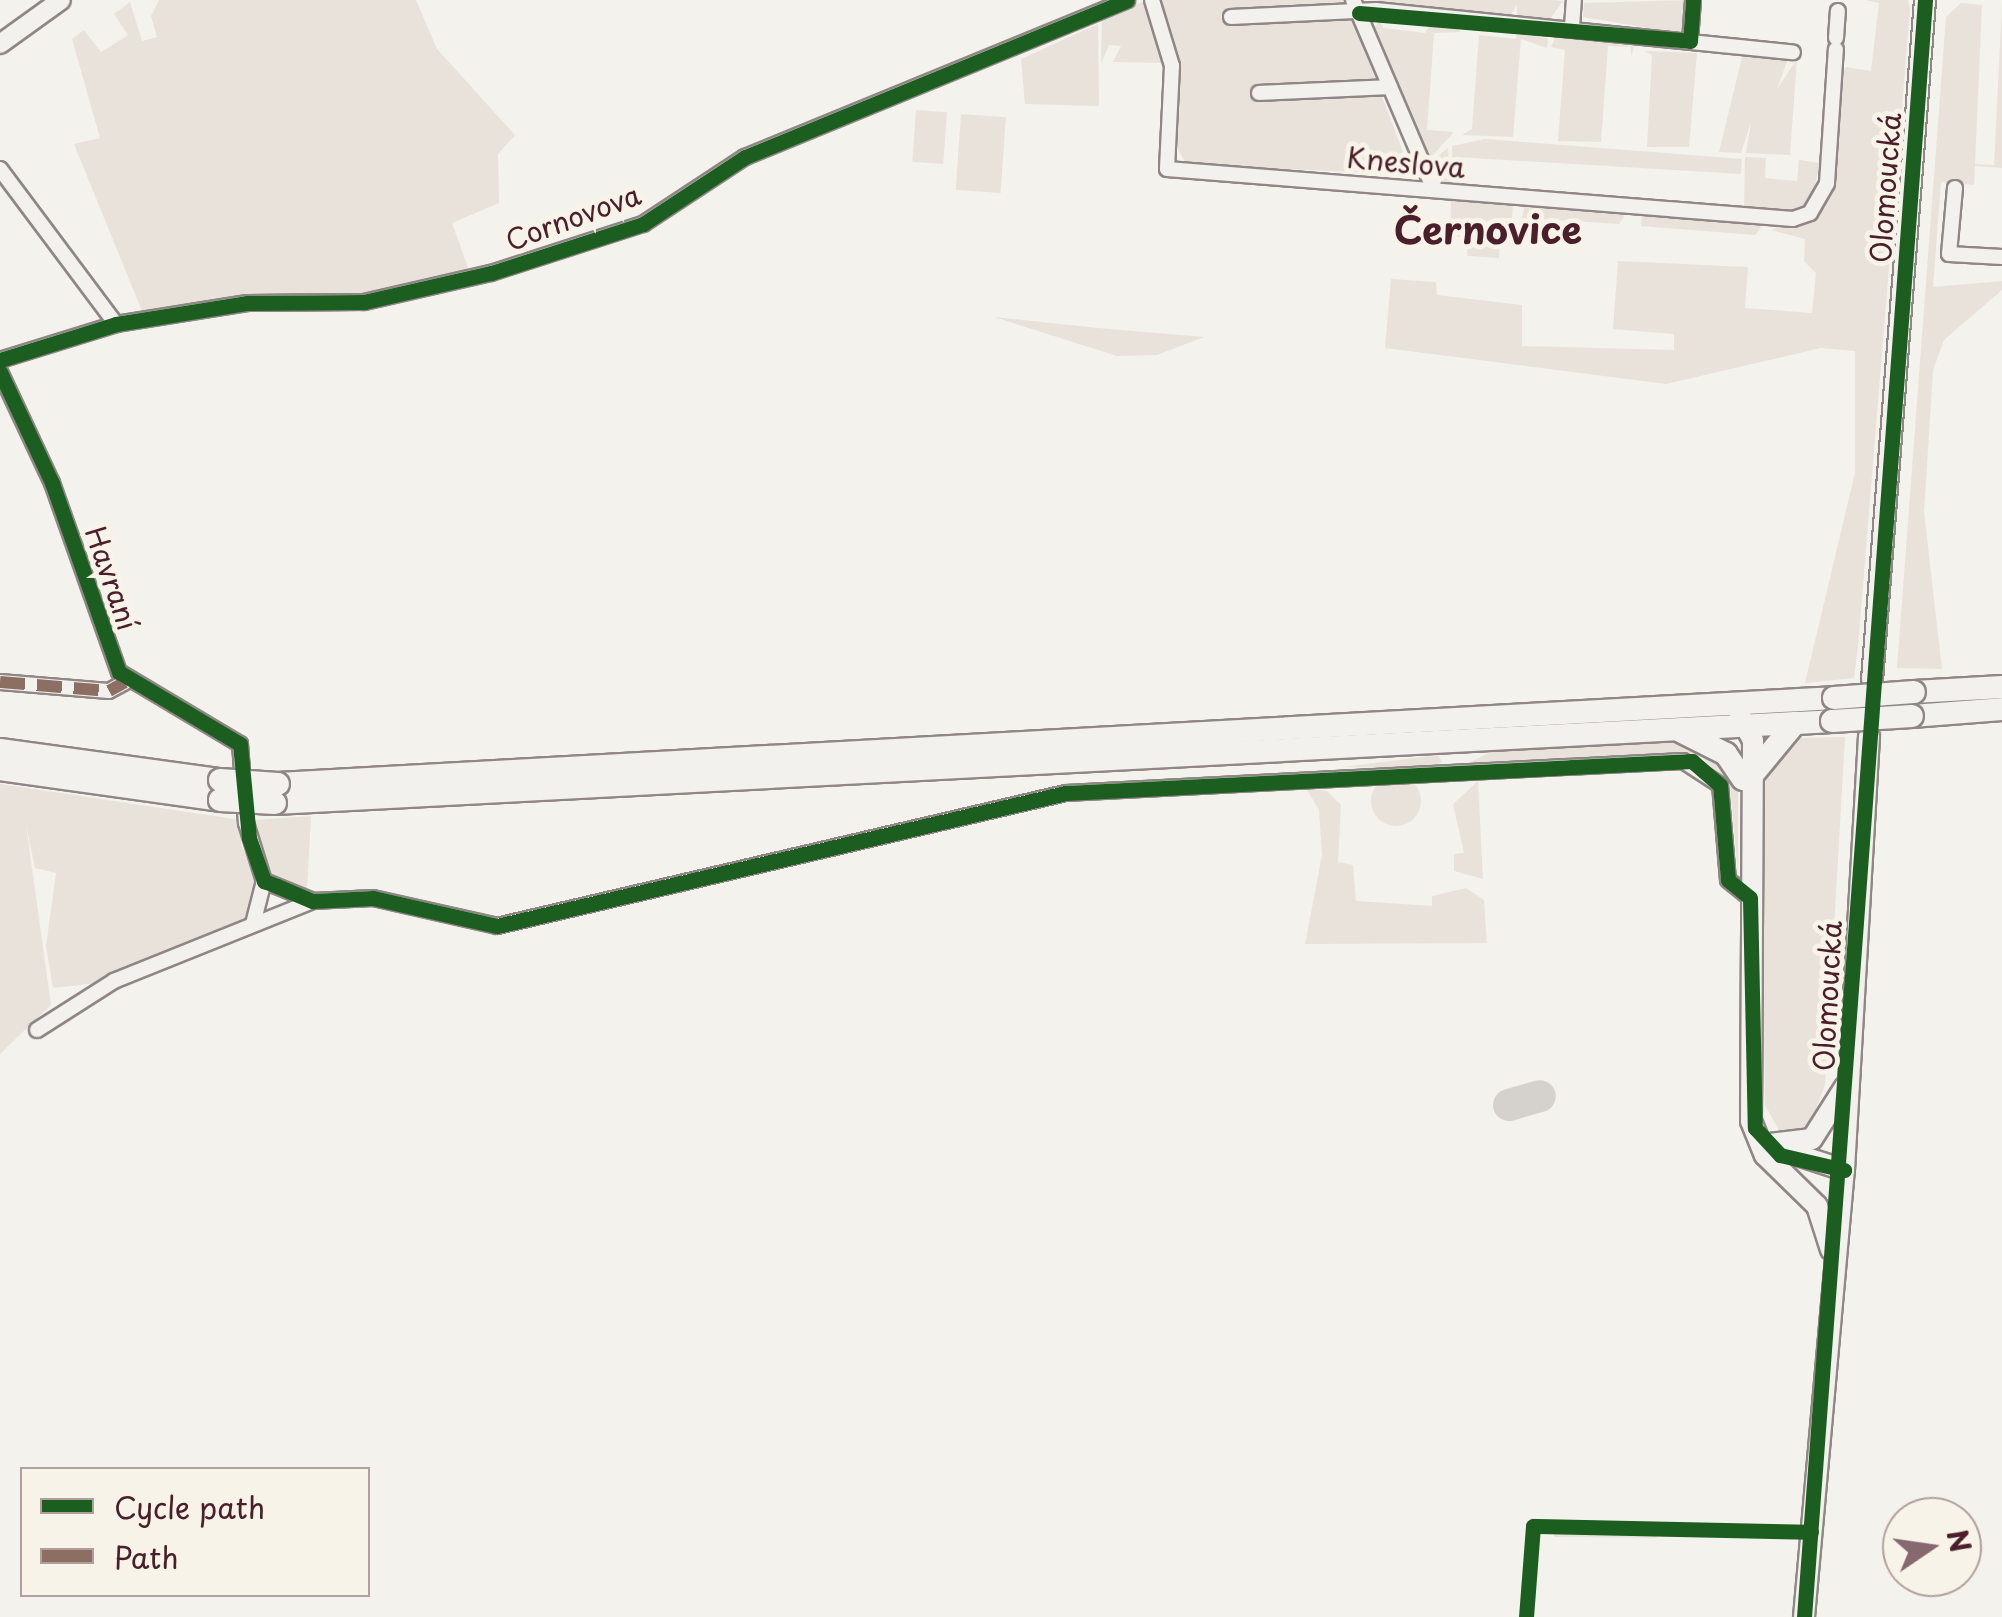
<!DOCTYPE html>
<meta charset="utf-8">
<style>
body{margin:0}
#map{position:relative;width:2002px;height:1617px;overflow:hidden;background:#f4f2ec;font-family:"Playpen Sans",sans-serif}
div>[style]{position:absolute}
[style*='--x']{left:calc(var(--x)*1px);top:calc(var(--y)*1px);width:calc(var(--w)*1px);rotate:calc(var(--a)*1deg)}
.green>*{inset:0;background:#e8e2da;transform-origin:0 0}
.round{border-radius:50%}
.taxiway>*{height:32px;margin:-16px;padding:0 16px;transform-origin:16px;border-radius:16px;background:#d5d1cd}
.roads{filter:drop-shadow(2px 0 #8f8685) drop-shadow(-2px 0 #8f8685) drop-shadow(0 2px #8f8685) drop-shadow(0 -2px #8f8685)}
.minor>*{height:14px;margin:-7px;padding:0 7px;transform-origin:7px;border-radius:7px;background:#f2f1ed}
.tertiary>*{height:18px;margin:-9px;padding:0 9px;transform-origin:9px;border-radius:9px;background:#f2f1ed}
.secondary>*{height:20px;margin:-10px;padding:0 10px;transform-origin:10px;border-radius:10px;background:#f2f1ed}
.trunk>*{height:22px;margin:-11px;padding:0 11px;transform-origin:11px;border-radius:11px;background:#f2f1ed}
.bridges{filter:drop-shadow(2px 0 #8f8685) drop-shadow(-2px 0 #8f8685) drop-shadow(0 2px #8f8685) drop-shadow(0 -2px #8f8685)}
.trunk-bridge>*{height:22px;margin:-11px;padding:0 11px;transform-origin:11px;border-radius:11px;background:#f2f1ed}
.quiet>*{height:12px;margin-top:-6px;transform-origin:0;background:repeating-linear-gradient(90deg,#8d6e63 0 25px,transparent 0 37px)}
.cycleway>*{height:15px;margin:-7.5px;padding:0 7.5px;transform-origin:7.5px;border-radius:7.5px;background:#1b5e20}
span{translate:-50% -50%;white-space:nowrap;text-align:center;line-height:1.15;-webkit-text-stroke:10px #f7f3e8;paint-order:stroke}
.street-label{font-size:28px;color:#4a1f2b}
.district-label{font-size:38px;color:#4a1f2b;font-weight:700}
.legend{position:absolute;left:20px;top:1467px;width:350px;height:130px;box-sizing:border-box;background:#f7f3e8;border:2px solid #b29e9c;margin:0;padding:12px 18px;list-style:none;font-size:30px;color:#4a1f2b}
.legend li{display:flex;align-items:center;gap:20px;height:50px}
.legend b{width:50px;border:2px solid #b29e9c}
.north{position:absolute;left:1882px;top:1497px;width:100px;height:100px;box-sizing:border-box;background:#f7f3e8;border:2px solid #b29e9c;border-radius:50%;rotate:77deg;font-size:28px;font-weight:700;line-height:40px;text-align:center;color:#4a1f2b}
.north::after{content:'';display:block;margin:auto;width:35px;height:45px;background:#86696f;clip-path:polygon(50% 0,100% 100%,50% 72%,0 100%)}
</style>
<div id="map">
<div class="green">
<div style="clip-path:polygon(159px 0,416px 0,437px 49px,515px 135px,498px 154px,499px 203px,452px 223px,471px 276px,390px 293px,144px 316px,74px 144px,100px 138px,72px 39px,84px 30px,101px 52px,128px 35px,114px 14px,130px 2px,142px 41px,157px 37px,151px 16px)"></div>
<div style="clip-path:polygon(1158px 0,1345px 0,1412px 175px,1186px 164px,1176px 146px,1179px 64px)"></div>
<div style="clip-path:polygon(1370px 0,1551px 0,1563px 1px,1550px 19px,1517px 17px,1517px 5px,1510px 16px)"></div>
<div style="clip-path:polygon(1690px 0,1688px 25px,1677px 33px,1583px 17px,1584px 3px)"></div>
<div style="clip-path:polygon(1865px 0,1908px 0,1910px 9px,1858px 647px,1854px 678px,1805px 683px,1855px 473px,1855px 351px,1821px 348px,1666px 384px,1385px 348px,1391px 279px,1436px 282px,1437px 295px,1522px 305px,1522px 346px,1674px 350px,1674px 334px,1613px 329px,1618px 261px,1748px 267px,1745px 308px,1812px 313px,1816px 273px,1804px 261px,1805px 239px,1772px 230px,1826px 201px,1841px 76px,1846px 67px,1871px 71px,1879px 3px)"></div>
<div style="clip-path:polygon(1145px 1px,1166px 63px,1113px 62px,1121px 46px,1109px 45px,1101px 64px,1102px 18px)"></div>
<div style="clip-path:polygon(1961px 3px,1982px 5px,1975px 164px,1994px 165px,2002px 6px,2002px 168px,1975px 166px,1974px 185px,1941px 182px,1933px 287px,2002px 281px,2002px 290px,1944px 340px,1933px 370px,1924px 512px,1942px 669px,1897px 668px,1946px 17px)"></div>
<div style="clip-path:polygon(1381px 18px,1383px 28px,1425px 33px,1432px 21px,1448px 21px,1461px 32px,1434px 33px,1427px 130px,1454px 132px,1430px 158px,1375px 27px)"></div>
<div style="clip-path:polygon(1098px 24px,1099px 106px,1025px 104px,1021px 59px)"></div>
<div style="clip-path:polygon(1517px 30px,1548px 39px,1547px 48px,1521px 39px,1513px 137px,1462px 135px,1472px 129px,1479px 35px,1516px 39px)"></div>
<div style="clip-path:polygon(1557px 34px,1634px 47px,1631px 57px,1631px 47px,1608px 46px,1601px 142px,1558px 141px,1565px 50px,1551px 47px)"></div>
<div style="clip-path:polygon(1644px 51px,1697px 53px,1689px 147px,1647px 147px,1652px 55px)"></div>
<div style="clip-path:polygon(1742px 57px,1788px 59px,1777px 89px,1797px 59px,1790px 155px,1746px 153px,1751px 122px,1741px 153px,1719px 152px)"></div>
<div style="left:916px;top:110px;width:31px;height:52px;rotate:4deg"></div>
<div style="left:961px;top:114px;width:45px;height:76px;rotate:4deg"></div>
<div style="clip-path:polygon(1485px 139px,1742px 159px,1741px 174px,1456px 157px,1455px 180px,1470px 185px,1452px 184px,1452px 146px)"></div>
<div style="clip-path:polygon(1448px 148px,1450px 184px,1444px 184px,1431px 162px)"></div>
<div style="clip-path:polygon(1745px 157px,1766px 158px,1765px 178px,1797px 181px,1799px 160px,1820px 163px,1811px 202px,1797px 210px,1744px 208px)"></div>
<div style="clip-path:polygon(1451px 201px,1513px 204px,1512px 218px,1502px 218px,1499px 258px,1467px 256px,1468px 238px,1450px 236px)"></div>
<div style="clip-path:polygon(1525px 203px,1621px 210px,1624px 217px,1619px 224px,1522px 218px)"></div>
<div style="clip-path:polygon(1642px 212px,1757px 221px,1761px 228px,1755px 235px,1641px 226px)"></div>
<div style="clip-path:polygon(994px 317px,1098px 328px,1204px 337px,1157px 355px,1117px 356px)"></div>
<div style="clip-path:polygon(1845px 737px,1825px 1085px,1808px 1130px,1782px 1136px,1765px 1105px,1762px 787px,1788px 738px)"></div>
<div style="clip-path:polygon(1671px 741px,1712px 750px,1738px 784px,1738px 873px,1730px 787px,1702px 757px,1468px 763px,1491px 752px)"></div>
<div style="clip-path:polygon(1438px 755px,1442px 762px,1428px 768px,1343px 767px)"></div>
<div class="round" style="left:1371px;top:776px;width:50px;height:50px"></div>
<div style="clip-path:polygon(1478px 781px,1483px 879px,1454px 871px,1454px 854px,1464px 853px,1453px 804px)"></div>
<div style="clip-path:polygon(0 784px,241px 820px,241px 845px,259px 880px,254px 917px,114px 981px,53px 988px,46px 946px,56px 873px,35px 868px,26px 825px,51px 1005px,0 1054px)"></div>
<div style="clip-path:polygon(1306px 788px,1327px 791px,1341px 805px,1338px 862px,1353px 865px,1356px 901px,1432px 906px,1432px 896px,1466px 888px,1484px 900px,1487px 943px,1305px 944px,1322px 855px,1319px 810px)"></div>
<div style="clip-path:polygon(311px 816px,307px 890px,275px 883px,253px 820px)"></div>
<div style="clip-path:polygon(1657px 1529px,1657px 1538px,1554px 1537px,1554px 1530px)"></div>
</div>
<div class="taxiway">
<div style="--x:1509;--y:1105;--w:32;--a:-16"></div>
</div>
<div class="roads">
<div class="minor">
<div style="--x:1152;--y:0;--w:69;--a:73.1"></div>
<div style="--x:1172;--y:66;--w:103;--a:92.8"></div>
<div style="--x:1167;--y:169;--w:628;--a:4.57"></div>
<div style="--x:1793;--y:219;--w:18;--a:-19"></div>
<div style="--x:1810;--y:213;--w:34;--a:-60"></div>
<div style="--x:1827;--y:183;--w:134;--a:-86.2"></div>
<div style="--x:1353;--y:0;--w:204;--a:66.9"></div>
<div style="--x:1231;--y:17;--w:145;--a:-2.8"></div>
<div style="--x:1376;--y:10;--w:419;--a:5.8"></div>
<div style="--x:1572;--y:27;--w:27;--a:-86"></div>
<div style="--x:1836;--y:38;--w:27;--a:-86"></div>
<div style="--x:1690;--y:41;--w:41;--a:-85.8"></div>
<div style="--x:1259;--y:93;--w:131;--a:-2.6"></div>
<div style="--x:0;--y:169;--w:194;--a:53.2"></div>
<div style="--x:1955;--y:188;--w:66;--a:95.2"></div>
<div style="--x:1949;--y:254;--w:53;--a:3.2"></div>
<div style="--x:0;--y:360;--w:121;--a:-17.2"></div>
<div style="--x:116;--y:324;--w:133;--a:-9.1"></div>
<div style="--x:247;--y:303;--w:117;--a:-0.5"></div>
<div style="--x:364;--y:302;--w:130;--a:-12.9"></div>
<div style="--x:491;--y:273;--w:160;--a:-17.9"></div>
<div style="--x:643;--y:224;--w:122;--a:-33.3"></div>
<div style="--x:745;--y:157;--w:413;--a:-22.3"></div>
<div style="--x:0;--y:372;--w:123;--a:64.9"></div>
<div style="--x:52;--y:483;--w:201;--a:70.5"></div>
<div style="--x:119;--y:672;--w:141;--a:30.8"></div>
<div style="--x:240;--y:744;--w:79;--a:85.7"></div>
<div style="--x:246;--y:823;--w:61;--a:72.8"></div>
<div style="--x:264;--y:881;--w:53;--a:22.2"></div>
<div style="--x:313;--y:901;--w:60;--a:-2.9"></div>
<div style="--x:373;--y:898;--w:127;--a:12.7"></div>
<div style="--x:497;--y:926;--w:584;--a:-13.16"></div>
<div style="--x:1066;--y:793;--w:618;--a:-2.97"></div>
<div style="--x:1683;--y:761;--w:44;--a:33"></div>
<div style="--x:1720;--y:785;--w:95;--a:85.2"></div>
<div style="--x:1728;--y:880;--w:28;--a:39"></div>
<div style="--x:0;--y:682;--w:109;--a:4.7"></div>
<div style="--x:109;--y:691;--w:18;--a:-29"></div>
<div style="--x:253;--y:924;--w:44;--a:-75.7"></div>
<div style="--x:37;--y:1030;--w:91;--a:-32.5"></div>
<div style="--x:114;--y:981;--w:214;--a:-21.9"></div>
</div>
<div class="tertiary">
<div style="--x:0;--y:44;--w:75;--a:-35.8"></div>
</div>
<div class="secondary">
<div style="--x:1872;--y:680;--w:682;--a:-85.54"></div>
<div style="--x:1740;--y:716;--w:27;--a:62"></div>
<div style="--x:1753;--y:740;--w:381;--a:90.3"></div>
<div style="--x:1751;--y:1121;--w:37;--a:68"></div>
<div style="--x:1765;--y:1155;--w:73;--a:44.4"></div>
<div style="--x:1817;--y:1206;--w:46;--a:72.3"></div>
<div style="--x:1770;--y:1144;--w:42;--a:-6.8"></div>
<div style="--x:1812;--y:1139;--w:62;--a:-57.6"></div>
<div style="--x:1767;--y:1145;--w:81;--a:18"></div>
<div style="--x:1804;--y:1617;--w:449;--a:-84.9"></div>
<div style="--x:1844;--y:1170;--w:435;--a:-86.7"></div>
</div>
<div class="trunk">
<div style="--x:1914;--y:692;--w:88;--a:-3.3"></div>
<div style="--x:1912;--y:716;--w:90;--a:-4.4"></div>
<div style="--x:1682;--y:732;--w:49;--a:26.6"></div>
<div style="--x:1726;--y:754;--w:30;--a:56"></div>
<div style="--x:0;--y:750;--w:222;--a:7.8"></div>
<div style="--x:0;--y:769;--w:222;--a:8"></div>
<div style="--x:1753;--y:774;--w:66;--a:-50.5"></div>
<div style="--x:278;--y:784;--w:1558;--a:-3.16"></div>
<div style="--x:275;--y:803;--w:1559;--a:-3.01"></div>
</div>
</div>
<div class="bridges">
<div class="trunk-bridge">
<div style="--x:1834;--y:698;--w:80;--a:-4.3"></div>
<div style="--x:1832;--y:721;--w:80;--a:-3.6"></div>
<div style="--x:220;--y:780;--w:58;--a:3.9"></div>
<div style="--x:220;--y:800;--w:55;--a:3.1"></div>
</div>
</div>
<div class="quiet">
<div style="--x:0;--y:682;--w:109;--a:4.7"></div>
<div style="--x:109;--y:691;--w:18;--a:-29"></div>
</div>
<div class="cycleway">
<div style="--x:1359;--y:13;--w:332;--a:4.8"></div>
<div style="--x:1690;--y:41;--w:41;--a:-85.8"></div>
<div style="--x:0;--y:360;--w:121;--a:-17.2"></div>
<div style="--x:116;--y:324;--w:133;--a:-9.1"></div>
<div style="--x:247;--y:303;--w:117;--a:-0.5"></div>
<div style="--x:364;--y:302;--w:130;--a:-12.9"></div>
<div style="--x:491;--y:273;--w:160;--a:-17.9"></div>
<div style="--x:643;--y:224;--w:122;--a:-33.3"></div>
<div style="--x:745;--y:157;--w:413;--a:-22.3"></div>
<div style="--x:0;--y:372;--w:123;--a:64.9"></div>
<div style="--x:52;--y:483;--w:201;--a:70.5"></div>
<div style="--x:119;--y:672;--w:141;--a:30.8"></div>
<div style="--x:240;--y:744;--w:94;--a:84.5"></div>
<div style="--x:249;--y:838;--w:46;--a:70.8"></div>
<div style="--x:264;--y:881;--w:14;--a:21"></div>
<div style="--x:277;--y:886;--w:39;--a:23"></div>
<div style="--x:313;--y:901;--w:60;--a:-2.9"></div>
<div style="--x:373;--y:898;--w:127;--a:12.7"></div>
<div style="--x:497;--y:926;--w:584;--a:-13.16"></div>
<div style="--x:1066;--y:793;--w:627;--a:-2.93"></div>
<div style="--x:1692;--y:761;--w:37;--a:41"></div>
<div style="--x:1720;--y:785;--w:95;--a:85.2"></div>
<div style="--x:1728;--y:880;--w:28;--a:39"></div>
<div style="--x:1750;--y:898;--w:230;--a:88.8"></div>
<div style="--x:1755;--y:1128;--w:37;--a:47"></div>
<div style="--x:1780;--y:1155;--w:66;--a:13.2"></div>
<div style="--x:1526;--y:1617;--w:91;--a:-85.6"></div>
<div style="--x:1533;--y:1526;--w:278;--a:1.2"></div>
<div style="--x:1804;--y:1617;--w:1622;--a:-85.72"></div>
</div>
<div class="street-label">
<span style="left:1406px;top:162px;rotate:5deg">Kneslova</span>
<span style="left:1885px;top:188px;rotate:-86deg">Olomoucká</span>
<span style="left:573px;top:217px;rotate:-20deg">Cornovova</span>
<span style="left:112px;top:578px;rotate:71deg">Havraní</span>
<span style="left:1827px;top:996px;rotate:-87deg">Olomoucká</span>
</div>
<div class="district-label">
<span style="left:1488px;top:229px">Černovice</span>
</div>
<ul class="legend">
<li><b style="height:12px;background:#1b5e20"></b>Cycle path</li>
<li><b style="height:12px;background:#8d6e63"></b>Path</li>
</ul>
<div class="north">N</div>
</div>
